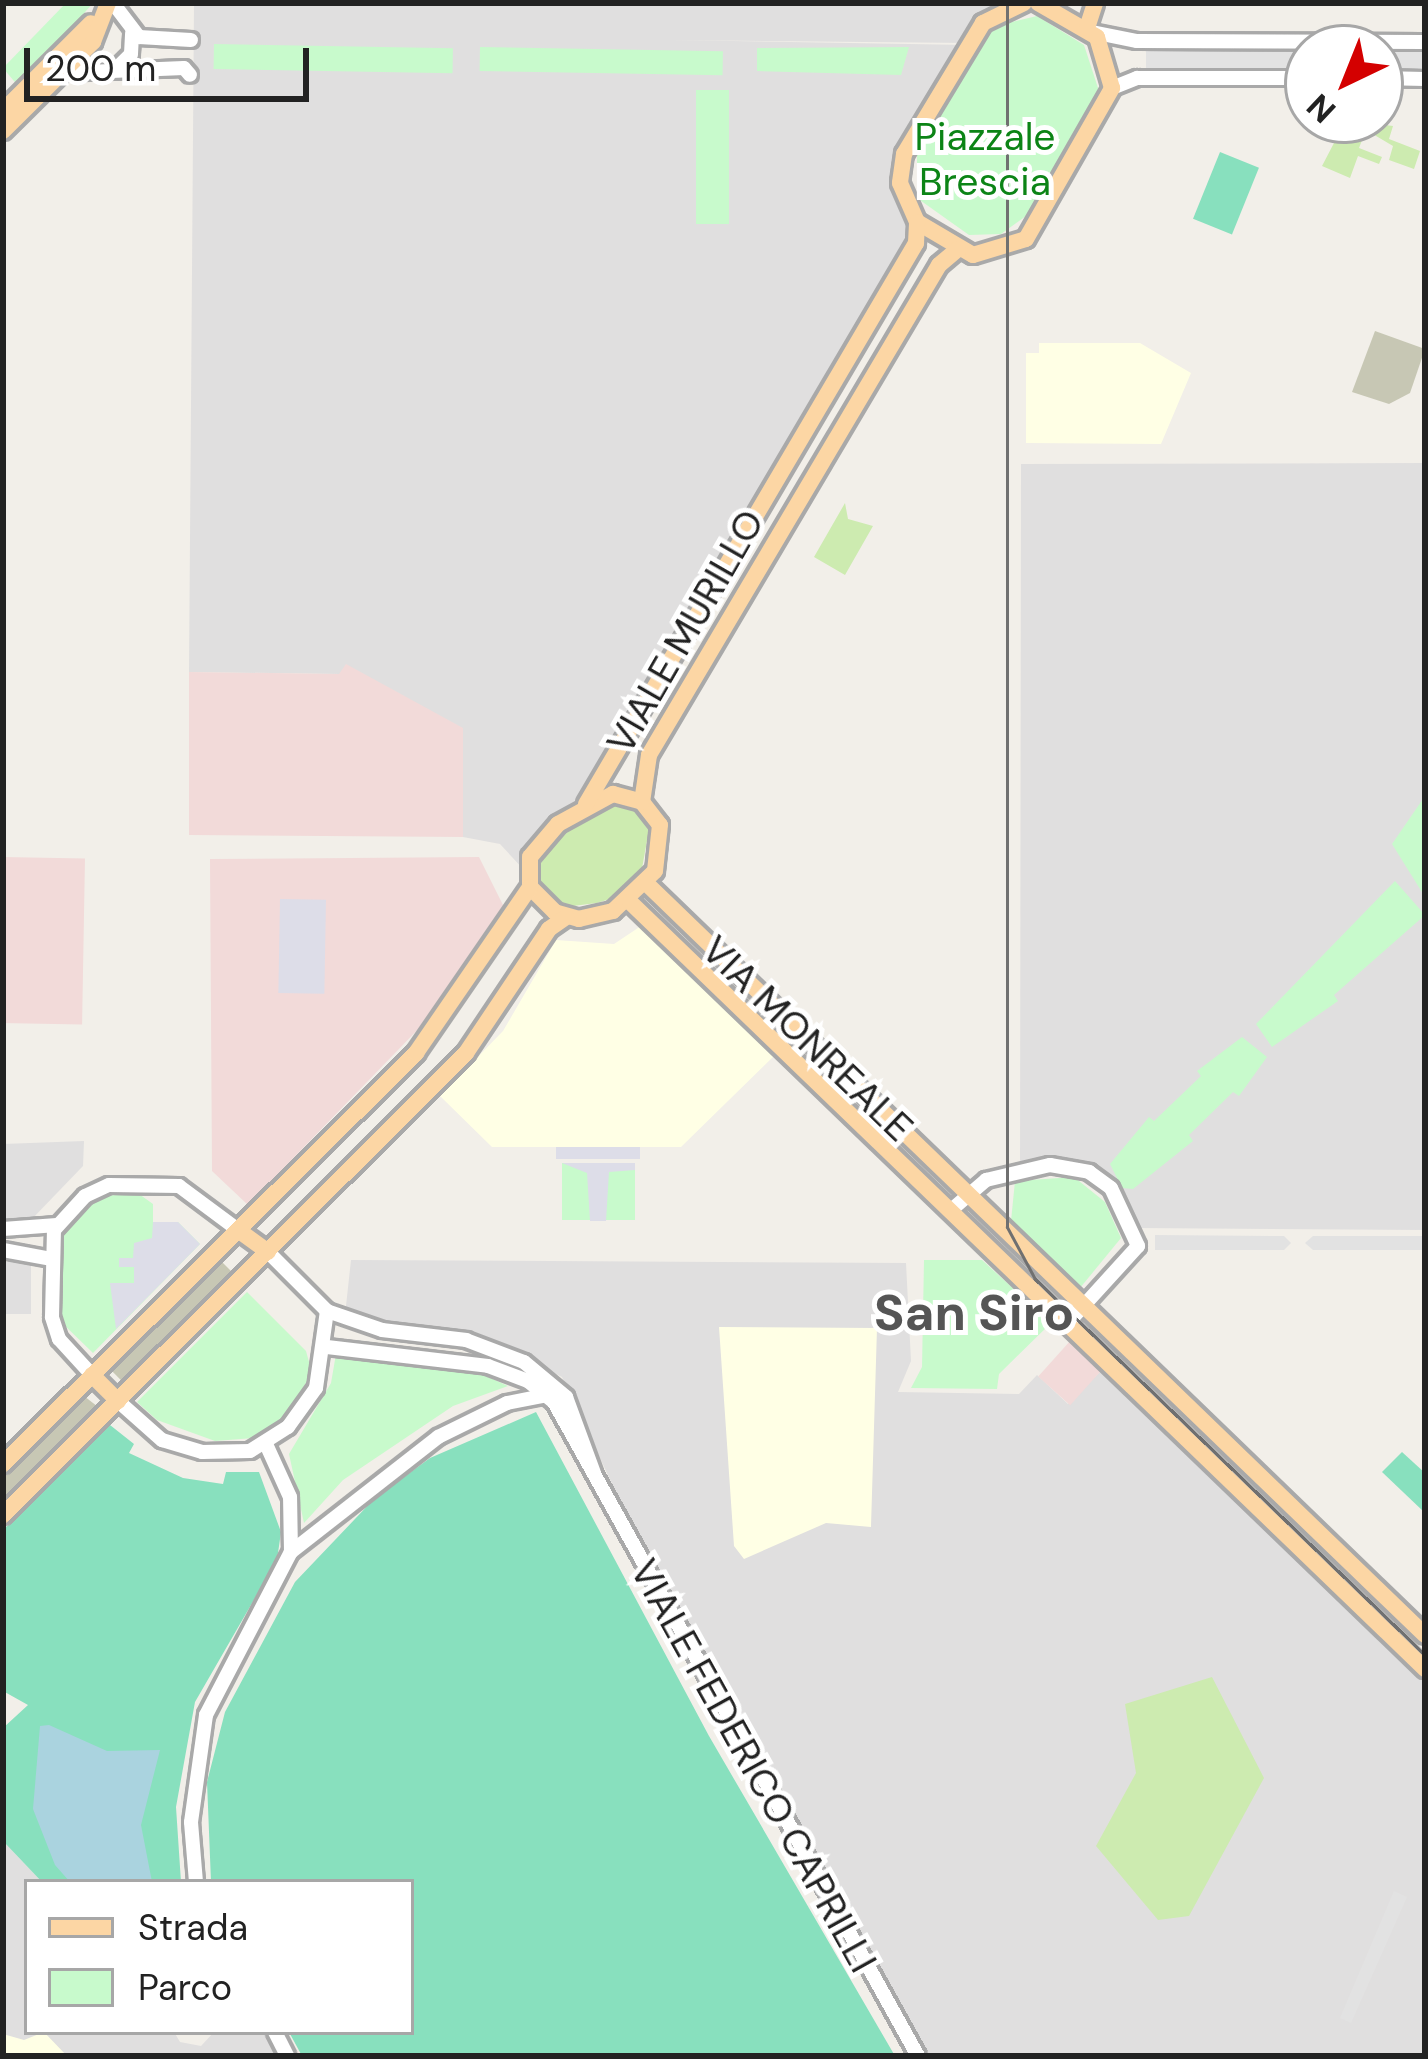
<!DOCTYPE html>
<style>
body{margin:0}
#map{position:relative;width:1428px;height:2059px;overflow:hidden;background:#f2efe9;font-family:"DM Sans",sans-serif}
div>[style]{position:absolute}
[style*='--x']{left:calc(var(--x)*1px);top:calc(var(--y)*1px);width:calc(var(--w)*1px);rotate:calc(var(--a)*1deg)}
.residential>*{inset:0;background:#e0dfdf;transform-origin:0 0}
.commercial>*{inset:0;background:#f2dad9;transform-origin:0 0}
.education>*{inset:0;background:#ffffe5}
.construction>*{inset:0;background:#c7c7b4;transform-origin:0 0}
.grass>*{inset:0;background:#cdebb0}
.park>*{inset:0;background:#c8facc;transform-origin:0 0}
.pitch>*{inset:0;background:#88e0be;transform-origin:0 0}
.parking>*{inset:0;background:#e2e2e2;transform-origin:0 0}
.plaza>*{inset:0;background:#dddde8;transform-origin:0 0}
.water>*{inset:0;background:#aad3df}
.roads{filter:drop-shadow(3px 0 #a9a9a9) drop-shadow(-3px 0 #a9a9a9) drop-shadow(0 3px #a9a9a9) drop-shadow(0 -3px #a9a9a9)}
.minor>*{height:14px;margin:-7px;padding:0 7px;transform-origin:7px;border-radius:7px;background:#fff}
.major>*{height:16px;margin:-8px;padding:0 8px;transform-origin:8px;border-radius:8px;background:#fcd6a4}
.tram>*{height:3px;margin:-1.5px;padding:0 1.5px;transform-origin:1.5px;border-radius:1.5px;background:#707070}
span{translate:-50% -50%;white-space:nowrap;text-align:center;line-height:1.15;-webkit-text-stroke:10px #fff;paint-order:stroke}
.park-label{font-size:39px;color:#0c8416}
.street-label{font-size:39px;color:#222}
.district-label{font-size:51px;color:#555;font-weight:700}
.frame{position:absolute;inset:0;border:6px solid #222;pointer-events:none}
.legend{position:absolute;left:24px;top:1879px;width:390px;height:156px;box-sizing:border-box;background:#fff;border:3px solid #a7a7a7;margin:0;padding:15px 21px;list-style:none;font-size:36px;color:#222}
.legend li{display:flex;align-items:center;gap:24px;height:60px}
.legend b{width:60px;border:3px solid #a7a7a7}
.north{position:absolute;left:1284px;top:24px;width:120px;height:120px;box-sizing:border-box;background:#fff;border:3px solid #a7a7a7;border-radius:50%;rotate:223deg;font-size:33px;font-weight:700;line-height:48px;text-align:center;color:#222}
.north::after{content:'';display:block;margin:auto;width:42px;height:54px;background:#d40000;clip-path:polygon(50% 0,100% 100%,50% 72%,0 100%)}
.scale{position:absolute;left:24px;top:48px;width:285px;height:54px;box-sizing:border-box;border:6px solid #222;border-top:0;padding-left:15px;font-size:36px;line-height:42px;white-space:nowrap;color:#222;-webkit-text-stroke:9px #fff;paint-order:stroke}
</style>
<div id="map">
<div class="residential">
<div style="clip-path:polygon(194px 3px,1016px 3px,968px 43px,670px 40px,968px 45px,902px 154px,917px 230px,585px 804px,525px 871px,500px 844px,463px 837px,462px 728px,339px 674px,189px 672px)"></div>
<div style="clip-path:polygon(1425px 463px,1425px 1230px,1137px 1228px,1100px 1176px,1020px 1169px,1021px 464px)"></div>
<div style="clip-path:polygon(84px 1141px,83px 1166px,31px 1220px,3px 1220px,3px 1144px)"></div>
<div style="clip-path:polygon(351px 1260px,906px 1263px,911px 1361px,898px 1392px,1019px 1394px,1037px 1375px,1068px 1404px,1103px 1369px,1425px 1684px,1425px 2056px,928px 2056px,666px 1599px,562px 1377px,475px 1334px,345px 1315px)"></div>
<div style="left:3px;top:1262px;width:28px;height:52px"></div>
<div style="clip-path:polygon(3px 1841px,42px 1882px,27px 1882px,27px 2032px,174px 2032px,180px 2042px,201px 2046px,214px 2032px,272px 2032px,285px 2056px,3px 2056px)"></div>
</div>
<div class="commercial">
<div style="clip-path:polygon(346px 664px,463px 728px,463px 837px,189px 835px,189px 672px,339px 674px)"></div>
<div style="left:3px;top:857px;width:82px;height:166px;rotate:1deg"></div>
<div style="clip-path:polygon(479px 857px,506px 911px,456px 990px,248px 1205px,212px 1171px,210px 859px)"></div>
<div style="left:1071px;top:1340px;width:43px;height:49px;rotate:42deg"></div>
</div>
<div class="education">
<div style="clip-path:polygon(1039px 343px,1140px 343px,1191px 373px,1161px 444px,1026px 443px,1026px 353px,1039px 353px)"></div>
<div style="clip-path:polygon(641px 926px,774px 1056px,681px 1147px,492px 1147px,440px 1096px,503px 1031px,556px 940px,614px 944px)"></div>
<div style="clip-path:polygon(719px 1327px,877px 1328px,871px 1527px,826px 1523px,744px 1559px,734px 1546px)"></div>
<div style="clip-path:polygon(44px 2032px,67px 2056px,3px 2056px,3px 2034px,24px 2040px)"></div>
</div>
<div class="construction">
<div style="clip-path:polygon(1375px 331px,1425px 349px,1410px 393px,1389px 404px,1352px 392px)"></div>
<div style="left:220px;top:1260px;width:20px;height:155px;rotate:45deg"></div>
<div style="clip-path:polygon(84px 1396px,102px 1410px,3px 1510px,3px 1476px)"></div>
</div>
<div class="grass">
<div style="clip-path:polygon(1346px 120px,1393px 126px,1389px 139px,1420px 151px,1414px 169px,1389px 160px,1393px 146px,1366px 130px,1359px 148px,1382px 157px,1379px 164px,1358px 156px,1350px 178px,1322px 166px)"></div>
<div style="clip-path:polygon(845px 503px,848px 519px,873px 526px,845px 575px,814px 557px)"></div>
<div style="clip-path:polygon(615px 802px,637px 809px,650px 824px,641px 874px,619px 896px,597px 903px,565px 907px,545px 898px,535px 879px,541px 855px,591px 812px)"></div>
<div style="clip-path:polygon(1212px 1677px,1264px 1778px,1189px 1916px,1158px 1920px,1096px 1846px,1136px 1773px,1125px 1704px)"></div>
</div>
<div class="park">
<div style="clip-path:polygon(66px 3px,93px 3px,19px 87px,3px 68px)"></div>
<div style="clip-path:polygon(1037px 16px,1084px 45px,1099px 91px,1030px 213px,1001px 234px,969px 235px,917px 198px,917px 149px,991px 27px)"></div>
<div style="left:214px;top:44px;width:239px;height:25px;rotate:1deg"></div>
<div style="left:480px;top:47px;width:243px;height:24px;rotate:1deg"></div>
<div style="clip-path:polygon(909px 47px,901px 75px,757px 71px,757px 48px)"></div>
<div style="left:696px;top:90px;width:33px;height:134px"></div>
<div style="clip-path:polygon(1425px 796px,1425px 897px,1392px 844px)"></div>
<div style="clip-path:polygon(1395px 881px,1425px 915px,1334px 995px,1338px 1001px,1272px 1047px,1256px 1024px)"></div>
<div style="clip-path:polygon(1242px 1037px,1267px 1057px,1239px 1096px,1233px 1092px,1189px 1135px,1193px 1141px,1133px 1189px,1122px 1188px,1110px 1164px,1149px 1117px,1154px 1121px,1201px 1076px,1197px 1071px)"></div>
<div style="left:562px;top:1163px;width:73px;height:57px"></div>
<div style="clip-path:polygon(1074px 1177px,1105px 1202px,1121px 1238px,1080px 1288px,1011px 1221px,1015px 1181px)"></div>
<div style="clip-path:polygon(139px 1194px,153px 1204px,153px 1222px,178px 1222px,200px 1244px,93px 1353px,60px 1321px,61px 1234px,96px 1196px)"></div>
<div style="clip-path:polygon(924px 1260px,982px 1260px,1051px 1323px,999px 1374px,997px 1389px,911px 1388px,922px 1367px)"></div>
<div style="clip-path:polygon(247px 1292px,306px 1351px,312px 1373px,284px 1420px,254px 1438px,215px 1441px,157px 1420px,137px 1402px)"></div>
<div style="clip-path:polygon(336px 1354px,475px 1371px,508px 1386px,453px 1406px,343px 1480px,304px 1523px,289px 1454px,331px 1383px)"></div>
</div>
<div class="pitch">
<div style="left:1220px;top:152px;width:42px;height:72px;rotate:22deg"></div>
<div style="clip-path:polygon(536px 1412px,709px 1736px,895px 2056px,302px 2056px,289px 2032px,411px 2032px,411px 1882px,211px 1882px,207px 1782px,225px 1712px,295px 1582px,374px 1499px,430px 1458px)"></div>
<div style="clip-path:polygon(110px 1425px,134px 1444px,129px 1453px,183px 1478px,223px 1484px,226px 1472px,259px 1472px,281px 1532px,277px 1560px,195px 1702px,176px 1807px,181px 1882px,42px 1882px,3px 1841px,3px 1728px,28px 1705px,3px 1691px,3px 1530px)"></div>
<div style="clip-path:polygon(1402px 1452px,1425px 1473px,1424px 1512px,1382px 1472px)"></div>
</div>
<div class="parking">
<div style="left:1146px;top:48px;width:162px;height:23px"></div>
<div style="left:1380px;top:48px;width:45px;height:23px"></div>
<div style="clip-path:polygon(1155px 1235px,1284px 1236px,1291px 1243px,1284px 1250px,1155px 1250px)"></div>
<div style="clip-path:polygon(1313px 1236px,1425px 1236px,1425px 1250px,1313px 1250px,1305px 1243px)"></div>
<div style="clip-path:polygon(1394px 1891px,1407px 1897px,1351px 2023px,1340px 2018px)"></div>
</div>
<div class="plaza">
<div style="left:280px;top:899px;width:46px;height:94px;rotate:1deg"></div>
<div style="left:556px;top:1147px;width:84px;height:12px"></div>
<div style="clip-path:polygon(562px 1163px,635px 1163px,635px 1170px,609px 1172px,606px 1221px,590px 1221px,587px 1173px)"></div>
<div style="clip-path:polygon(153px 1222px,178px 1222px,200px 1244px,116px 1329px,110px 1283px,134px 1283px,134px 1267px,119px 1267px,119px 1258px,133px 1258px,134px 1243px,152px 1238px)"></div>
</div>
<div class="water">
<div style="clip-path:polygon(49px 1725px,107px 1751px,160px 1750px,141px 1825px,152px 1882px,70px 1882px,55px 1865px,33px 1809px,40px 1726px)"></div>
</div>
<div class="roads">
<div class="minor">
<div style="--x:113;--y:3;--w:43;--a:52.6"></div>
<div style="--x:139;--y:37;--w:52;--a:3.3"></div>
<div style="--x:1092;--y:32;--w:46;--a:11.3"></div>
<div style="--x:1137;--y:41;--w:288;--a:0.2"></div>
<div style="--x:116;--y:69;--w:21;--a:-45"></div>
<div style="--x:131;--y:54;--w:21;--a:-87"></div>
<div style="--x:63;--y:73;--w:121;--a:-2.4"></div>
<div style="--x:184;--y:68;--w:9;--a:49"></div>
<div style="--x:1380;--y:78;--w:45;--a:1.3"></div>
<div style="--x:1112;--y:88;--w:27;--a:-22"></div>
<div style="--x:1137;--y:78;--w:171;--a:0"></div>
<div style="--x:950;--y:1211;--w:48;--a:-40.7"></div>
<div style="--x:986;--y:1180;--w:66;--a:-13.2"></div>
<div style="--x:1050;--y:1165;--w:40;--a:10"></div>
<div style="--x:1089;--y:1172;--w:27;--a:36"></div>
<div style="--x:1111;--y:1188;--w:64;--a:65"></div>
<div style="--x:1138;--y:1246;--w:105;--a:132.3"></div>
<div style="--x:3;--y:1229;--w:54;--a:-4.2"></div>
<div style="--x:3;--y:1250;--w:50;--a:10.4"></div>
<div style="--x:327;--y:1311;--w:58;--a:19.1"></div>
<div style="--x:382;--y:1330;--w:85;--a:6.8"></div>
<div style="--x:466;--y:1340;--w:62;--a:20.8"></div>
<div style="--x:524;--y:1362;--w:55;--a:39.8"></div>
<div style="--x:566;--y:1397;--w:81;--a:69.8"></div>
<div style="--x:327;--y:1347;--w:162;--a:6.7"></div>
<div style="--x:488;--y:1366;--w:43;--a:20.6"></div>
<div style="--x:528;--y:1381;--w:33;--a:39"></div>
<div style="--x:554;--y:1402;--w:748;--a:60.9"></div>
<div style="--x:92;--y:1375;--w:49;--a:-132.5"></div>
<div style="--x:59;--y:1339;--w:23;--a:-108"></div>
<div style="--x:52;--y:1317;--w:87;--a:-88.7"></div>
<div style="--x:54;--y:1230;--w:46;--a:-47.6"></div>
<div style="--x:85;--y:1196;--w:26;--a:-25"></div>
<div style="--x:109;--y:1185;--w:70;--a:0.8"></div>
<div style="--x:179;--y:1186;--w:74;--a:36.7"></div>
<div style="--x:118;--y:1401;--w:59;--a:41.6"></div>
<div style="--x:162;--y:1440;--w:42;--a:16.7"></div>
<div style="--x:202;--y:1452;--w:48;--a:-1.2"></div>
<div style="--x:250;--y:1451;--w:45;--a:-32.3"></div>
<div style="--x:288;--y:1427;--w:48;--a:-54.3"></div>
<div style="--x:316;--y:1388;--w:78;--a:-81.9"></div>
<div style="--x:327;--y:1311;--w:83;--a:-135"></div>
<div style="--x:291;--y:1552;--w:187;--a:-38"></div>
<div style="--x:438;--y:1437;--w:77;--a:-26.2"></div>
<div style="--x:507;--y:1403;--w:42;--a:-11"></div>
<div style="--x:196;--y:1882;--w:60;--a:-94.8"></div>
<div style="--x:191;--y:1822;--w:108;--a:-82"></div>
<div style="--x:206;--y:1715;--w:184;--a:-62.5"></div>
<div style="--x:291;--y:1552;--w:55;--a:-91"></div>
<div style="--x:290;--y:1497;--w:58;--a:-114.4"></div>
<div style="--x:275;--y:2032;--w:27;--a:63"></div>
</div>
<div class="major">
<div style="--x:1024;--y:3;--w:46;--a:154"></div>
<div style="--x:983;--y:23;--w:153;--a:121.1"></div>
<div style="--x:904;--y:154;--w:29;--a:98"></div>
<div style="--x:900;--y:183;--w:43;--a:66.4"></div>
<div style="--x:917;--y:222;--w:65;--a:30.5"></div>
<div style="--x:973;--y:255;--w:55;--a:-16.8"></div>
<div style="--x:1026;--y:239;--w:174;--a:-60.3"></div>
<div style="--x:1112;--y:88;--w:53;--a:-106.4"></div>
<div style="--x:1097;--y:37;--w:68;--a:-150"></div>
<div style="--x:1087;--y:28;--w:26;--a:-72"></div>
<div style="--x:3;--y:111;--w:124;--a:-45"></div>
<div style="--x:3;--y:131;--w:127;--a:-44.7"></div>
<div style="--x:93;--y:42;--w:42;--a:-69"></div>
<div style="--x:613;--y:794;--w:30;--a:15"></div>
<div style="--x:642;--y:802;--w:29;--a:52"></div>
<div style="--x:660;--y:825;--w:46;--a:96.2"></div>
<div style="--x:655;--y:871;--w:58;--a:136.4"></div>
<div style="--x:613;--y:911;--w:35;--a:167"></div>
<div style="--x:579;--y:919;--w:25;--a:-164"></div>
<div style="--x:555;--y:912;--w:35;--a:-135"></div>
<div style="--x:530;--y:887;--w:30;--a:-90"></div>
<div style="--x:530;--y:857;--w:43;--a:-49.7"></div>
<div style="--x:558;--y:824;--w:63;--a:-28.6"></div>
<div style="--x:642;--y:802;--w:48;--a:-81.5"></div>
<div style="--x:649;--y:755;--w:569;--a:-59.38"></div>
<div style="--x:939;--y:265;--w:25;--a:-40"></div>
<div style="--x:586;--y:804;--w:651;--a:-59.53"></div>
<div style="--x:916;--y:243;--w:21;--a:-87"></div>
<div style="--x:647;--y:884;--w:1081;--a:43.99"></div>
<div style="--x:630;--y:902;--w:1105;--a:43.97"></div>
<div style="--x:238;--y:1230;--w:37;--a:36"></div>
<div style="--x:92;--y:1375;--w:37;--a:45"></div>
<div style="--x:3;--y:1464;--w:583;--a:-44.86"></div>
<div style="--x:416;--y:1053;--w:201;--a:-55.5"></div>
<div style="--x:3;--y:1515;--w:654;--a:-44.94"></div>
<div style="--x:466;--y:1053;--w:149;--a:-56.2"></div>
<div style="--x:549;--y:929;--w:21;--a:-35"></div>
</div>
</div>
<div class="tram">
<div style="--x:1007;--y:3;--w:1224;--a:90"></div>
<div style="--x:1007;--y:1227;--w:59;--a:61.7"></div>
<div style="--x:1035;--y:1279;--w:542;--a:43.95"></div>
</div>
<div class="park-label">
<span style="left:985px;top:160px">Piazzale<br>Brescia</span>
</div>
<div class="street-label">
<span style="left:686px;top:632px;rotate:-60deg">VIALE MURILLO</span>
<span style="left:807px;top:1039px;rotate:44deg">VIA MONREALE</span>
<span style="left:753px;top:1766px;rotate:61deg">VIALE FEDERICO CAPRILLI</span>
</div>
<div class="district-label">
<span style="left:974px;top:1313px">San Siro</span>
</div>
<div class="frame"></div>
<ul class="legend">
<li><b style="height:15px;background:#fcd6a4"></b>Strada</li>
<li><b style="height:33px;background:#c8facc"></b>Parco</li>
</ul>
<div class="north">N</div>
<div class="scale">200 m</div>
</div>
